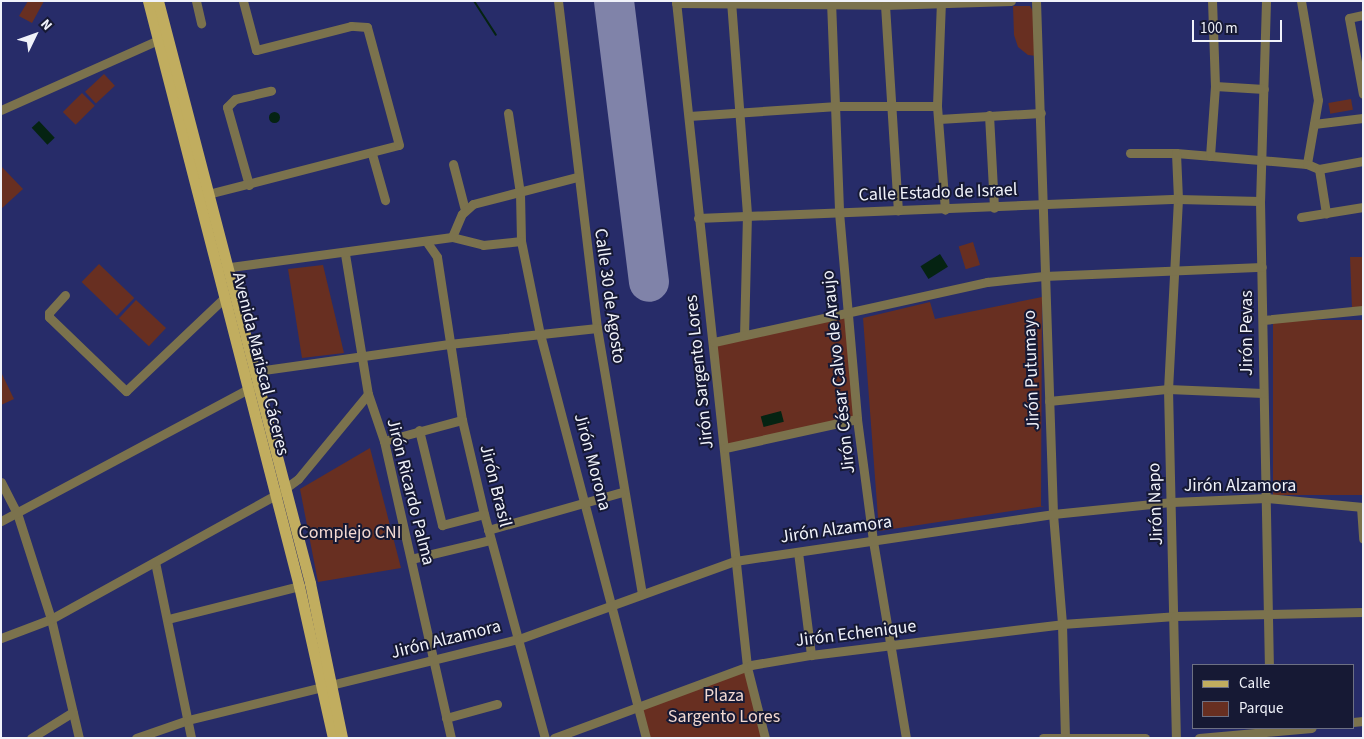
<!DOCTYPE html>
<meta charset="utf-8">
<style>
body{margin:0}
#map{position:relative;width:1364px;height:739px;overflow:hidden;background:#272c69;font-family:"Source Sans 3",sans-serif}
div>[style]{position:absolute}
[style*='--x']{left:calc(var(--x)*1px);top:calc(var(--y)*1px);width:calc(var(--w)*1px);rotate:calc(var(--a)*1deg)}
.green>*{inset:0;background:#682f21;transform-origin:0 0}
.water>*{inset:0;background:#052312;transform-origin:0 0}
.round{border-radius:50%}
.stream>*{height:2px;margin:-1px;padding:0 1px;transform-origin:1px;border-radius:1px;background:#052312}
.runway>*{height:40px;margin:-20px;padding:0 20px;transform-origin:20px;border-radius:20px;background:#8083a9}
.minor>*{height:9px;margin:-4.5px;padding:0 4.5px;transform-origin:4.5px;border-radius:4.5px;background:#7b724d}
.major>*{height:11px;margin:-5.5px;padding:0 5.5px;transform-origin:5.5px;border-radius:5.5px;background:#c1ad5f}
span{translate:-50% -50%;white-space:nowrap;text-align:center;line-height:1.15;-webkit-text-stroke:4px #161934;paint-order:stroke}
.street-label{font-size:18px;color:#f0f2fa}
.park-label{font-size:18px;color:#f2d9d2}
.frame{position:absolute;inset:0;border:2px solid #f0f2fa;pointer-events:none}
.legend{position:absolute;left:1192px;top:664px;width:162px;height:65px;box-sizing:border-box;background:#161934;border:1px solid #6d7083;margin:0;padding:6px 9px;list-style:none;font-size:15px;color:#f0f2fa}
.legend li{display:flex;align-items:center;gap:10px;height:25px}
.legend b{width:25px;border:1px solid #6d7083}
.north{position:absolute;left:10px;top:10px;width:50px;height:50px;-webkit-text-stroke:4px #161934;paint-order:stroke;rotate:48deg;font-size:14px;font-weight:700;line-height:20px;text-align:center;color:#f0f2fa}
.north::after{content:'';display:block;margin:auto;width:18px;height:22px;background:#f0f2fa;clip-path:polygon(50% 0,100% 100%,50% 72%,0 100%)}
.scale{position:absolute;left:1192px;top:20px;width:90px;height:22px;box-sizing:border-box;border:2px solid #f0f2fa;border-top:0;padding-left:6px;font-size:15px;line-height:18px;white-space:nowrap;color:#f0f2fa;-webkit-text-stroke:4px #161934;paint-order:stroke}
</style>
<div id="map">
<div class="green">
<div style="clip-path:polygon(28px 1px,44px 1px,32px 23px,19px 16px)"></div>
<div style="clip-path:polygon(1013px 6px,1030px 6px,1034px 13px,1036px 56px,1028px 55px,1018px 47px,1014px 35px)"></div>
<div style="left:104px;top:74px;width:16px;height:26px;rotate:47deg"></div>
<div style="left:82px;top:93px;width:18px;height:27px;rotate:45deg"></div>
<div style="left:1351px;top:99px;width:11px;height:23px;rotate:80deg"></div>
<div style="clip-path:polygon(1px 166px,23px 189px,1px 209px)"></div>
<div style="left:973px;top:242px;width:24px;height:15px;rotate:73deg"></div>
<div style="clip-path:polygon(1350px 257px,1363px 257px,1363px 307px,1352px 308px)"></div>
<div style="left:99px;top:264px;width:49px;height:25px;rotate:44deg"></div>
<div style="clip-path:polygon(323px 265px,344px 353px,302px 358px,288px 269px)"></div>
<div style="clip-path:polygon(1042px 297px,1041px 506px,1045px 506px,879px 531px,863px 318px,930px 302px,935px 319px)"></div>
<div style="left:136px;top:300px;width:41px;height:25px;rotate:43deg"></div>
<div style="clip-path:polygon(850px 312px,857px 419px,725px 448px,714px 342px)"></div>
<div style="left:1363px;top:320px;width:175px;height:90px;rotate:90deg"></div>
<div style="clip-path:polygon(1px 372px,14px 399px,1px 405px)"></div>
<div style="clip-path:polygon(370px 448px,401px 568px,318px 582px,300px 489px)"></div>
<div style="clip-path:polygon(747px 667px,765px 738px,646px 738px,637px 705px)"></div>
</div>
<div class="water">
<div class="round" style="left:268.5px;top:111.5px;width:11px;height:11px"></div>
<div style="left:39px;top:121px;width:23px;height:10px;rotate:47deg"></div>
<div style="left:940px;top:254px;width:15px;height:23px;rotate:58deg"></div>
<div style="left:781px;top:411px;width:11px;height:21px;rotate:75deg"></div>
</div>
<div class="stream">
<div style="--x:474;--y:1;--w:40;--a:57.1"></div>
</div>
<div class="runway">
<div style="--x:614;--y:1;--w:283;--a:82.9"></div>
</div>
<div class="minor">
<div style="--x:196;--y:1;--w:23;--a:77"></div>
<div style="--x:558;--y:1;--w:329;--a:83.2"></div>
<div style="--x:597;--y:328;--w:270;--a:80.4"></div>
<div style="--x:676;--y:1;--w:670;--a:83.91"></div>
<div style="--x:747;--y:667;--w:73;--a:75.8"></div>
<div style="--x:731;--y:1;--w:214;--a:85.7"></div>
<div style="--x:747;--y:214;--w:121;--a:91.4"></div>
<div style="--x:831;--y:1;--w:211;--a:87.8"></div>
<div style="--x:839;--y:212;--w:208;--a:85"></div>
<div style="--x:857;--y:419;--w:123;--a:82.5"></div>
<div style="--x:873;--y:541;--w:200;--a:80.5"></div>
<div style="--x:941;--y:1;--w:105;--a:92.2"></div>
<div style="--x:937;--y:106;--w:104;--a:85.6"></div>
<div style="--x:1036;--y:1;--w:513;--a:88.1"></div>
<div style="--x:1053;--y:514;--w:110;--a:85.3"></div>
<div style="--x:1062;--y:624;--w:114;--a:88.5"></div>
<div style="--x:1266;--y:1;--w:200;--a:91.7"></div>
<div style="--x:1260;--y:201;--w:464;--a:88.9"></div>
<div style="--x:1301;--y:1;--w:100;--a:80.3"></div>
<div style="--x:1318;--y:100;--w:65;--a:99.8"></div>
<div style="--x:676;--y:3;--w:209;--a:0.5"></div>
<div style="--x:885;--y:5;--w:126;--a:-1.8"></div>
<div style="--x:885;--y:5;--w:206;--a:86.4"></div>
<div style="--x:1363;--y:15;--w:14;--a:168"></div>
<div style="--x:1349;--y:18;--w:77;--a:79.6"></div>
<div style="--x:1215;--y:86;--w:49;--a:3.5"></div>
<div style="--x:1;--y:110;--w:177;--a:-24"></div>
<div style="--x:508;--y:113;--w:81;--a:81.5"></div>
<div style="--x:520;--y:193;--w:48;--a:88.8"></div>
<div style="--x:521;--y:241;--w:95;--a:78.5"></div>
<div style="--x:540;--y:334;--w:418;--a:75.3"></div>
<div style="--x:989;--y:115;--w:93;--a:86.9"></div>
<div style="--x:689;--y:116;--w:145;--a:-3.9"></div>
<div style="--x:834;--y:106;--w:103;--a:0"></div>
<div style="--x:939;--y:119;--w:102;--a:-3.4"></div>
<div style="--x:1314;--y:124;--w:49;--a:-7"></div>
<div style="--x:1130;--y:153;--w:46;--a:0"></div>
<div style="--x:1176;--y:153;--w:131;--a:4.8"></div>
<div style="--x:1307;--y:164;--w:13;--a:23"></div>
<div style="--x:1319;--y:169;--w:45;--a:-10.3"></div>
<div style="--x:1176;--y:153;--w:46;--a:87.5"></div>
<div style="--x:1178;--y:199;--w:190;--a:93"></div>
<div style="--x:1168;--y:389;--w:349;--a:88.7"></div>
<div style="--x:372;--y:154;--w:48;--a:74.2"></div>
<div style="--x:1210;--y:156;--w:70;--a:-85.9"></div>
<div style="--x:1215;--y:86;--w:85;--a:-92"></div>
<div style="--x:453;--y:164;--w:48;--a:75.4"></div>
<div style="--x:1319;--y:169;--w:45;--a:81"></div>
<div style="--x:249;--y:185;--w:81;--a:-105.8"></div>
<div style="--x:227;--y:107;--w:11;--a:-45"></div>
<div style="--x:235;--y:99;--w:37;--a:-13"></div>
<div style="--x:204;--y:195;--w:201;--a:-14.4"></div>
<div style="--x:399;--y:145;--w:122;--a:-105.2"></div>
<div style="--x:367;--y:27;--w:16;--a:-176"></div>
<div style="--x:351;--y:26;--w:98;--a:165.8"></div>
<div style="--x:256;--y:50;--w:51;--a:-104.9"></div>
<div style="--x:1301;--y:217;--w:63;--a:-9.2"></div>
<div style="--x:698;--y:218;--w:480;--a:-2.3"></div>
<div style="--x:1178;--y:199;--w:82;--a:1.4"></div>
<div style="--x:452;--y:237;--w:32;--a:14"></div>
<div style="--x:483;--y:245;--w:38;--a:-6"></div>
<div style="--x:426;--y:241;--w:19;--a:55"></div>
<div style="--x:437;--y:257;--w:165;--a:81.3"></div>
<div style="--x:462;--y:420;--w:97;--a:76.8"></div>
<div style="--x:484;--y:514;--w:232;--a:74.8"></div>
<div style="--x:345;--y:254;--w:142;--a:80.7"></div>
<div style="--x:368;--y:394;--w:50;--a:71.2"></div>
<div style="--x:384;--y:441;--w:304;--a:77.3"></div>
<div style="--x:223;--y:268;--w:231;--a:-7.7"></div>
<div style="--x:452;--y:237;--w:25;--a:-67"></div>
<div style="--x:462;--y:214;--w:15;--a:-42"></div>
<div style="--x:473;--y:204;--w:107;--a:-14.6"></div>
<div style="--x:65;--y:295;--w:24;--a:132"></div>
<div style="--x:49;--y:313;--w:4;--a:90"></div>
<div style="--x:49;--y:317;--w:107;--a:43.9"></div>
<div style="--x:126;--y:391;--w:137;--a:-43.5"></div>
<div style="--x:1263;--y:320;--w:100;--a:-5.7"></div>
<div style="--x:714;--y:342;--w:280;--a:-12.4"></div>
<div style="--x:987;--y:282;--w:57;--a:-6"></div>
<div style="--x:1044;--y:276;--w:218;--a:-2.4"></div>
<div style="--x:250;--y:372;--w:201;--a:-8"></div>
<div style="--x:449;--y:344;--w:149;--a:-6.2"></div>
<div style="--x:1049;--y:401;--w:120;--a:-5.8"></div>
<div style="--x:1168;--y:389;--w:95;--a:2.4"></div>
<div style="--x:419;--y:430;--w:98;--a:76.4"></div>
<div style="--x:442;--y:525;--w:43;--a:-14.7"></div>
<div style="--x:384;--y:441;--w:81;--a:-15.1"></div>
<div style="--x:725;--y:448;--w:135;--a:-12.4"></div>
<div style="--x:1;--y:482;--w:35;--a:63"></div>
<div style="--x:17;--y:513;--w:111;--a:72.2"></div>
<div style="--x:51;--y:619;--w:122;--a:76.8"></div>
<div style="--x:1361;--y:507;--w:32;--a:86"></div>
<div style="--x:1;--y:521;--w:285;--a:-28.1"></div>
<div style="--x:488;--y:530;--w:139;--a:-15.8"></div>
<div style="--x:798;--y:552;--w:104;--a:82.8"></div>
<div style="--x:411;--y:559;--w:82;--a:-13.4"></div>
<div style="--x:155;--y:562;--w:180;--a:78.4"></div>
<div style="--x:168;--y:619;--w:135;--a:-14.1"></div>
<div style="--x:1;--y:638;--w:53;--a:-20.8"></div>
<div style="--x:51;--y:619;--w:257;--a:-28.9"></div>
<div style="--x:276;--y:495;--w:27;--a:-36"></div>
<div style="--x:298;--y:479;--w:110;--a:-50.5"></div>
<div style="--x:446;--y:718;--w:53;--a:-15.4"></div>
<div style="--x:1353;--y:722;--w:10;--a:-6"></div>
<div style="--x:31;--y:738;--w:49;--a:-31.8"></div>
<div style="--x:136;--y:738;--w:55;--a:-19.1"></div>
<div style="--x:188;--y:720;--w:341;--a:-13.8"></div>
<div style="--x:519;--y:639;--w:230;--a:-19.9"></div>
<div style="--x:735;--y:561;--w:321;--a:-8.4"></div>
<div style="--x:1053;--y:514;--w:120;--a:-5.8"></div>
<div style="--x:1172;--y:502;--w:94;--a:-2.4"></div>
<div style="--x:1266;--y:498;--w:97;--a:5.3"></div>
<div style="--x:554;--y:738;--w:210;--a:-20.3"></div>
<div style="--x:751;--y:665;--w:61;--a:-9.5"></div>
<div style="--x:811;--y:655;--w:253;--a:-7"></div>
<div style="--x:1062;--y:624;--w:113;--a:-4"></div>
<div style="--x:1175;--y:616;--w:188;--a:-1.2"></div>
<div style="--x:1043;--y:738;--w:102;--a:0"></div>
<div style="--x:1199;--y:738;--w:113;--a:-5.1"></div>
</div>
<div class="major">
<div style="--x:148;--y:1;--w:604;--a:75.53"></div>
<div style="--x:299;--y:586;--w:156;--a:77.4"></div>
<div style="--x:158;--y:1;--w:602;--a:75.36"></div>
<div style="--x:310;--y:583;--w:158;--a:78.3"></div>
</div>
<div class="street-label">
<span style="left:938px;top:193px;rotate:-2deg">Calle Estado de Israel</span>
<span style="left:609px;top:296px;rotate:82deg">Calle 30 de Agosto</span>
<span style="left:1247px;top:333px;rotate:-90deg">Jirón Pevas</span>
<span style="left:260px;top:364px;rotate:76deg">Avenida Mariscal Cáceres</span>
<span style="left:1032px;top:370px;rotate:-92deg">Jirón Putumayo</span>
<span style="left:700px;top:372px;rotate:-96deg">Jirón Sargento Lores</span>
<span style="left:839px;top:372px;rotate:-96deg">Jirón César Calvo de Araujo</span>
<span style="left:592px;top:462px;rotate:75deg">Jirón Morona</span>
<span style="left:495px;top:486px;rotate:76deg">Jirón Brasil</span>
<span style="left:1240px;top:486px">Jirón Alzamora</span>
<span style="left:410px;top:492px;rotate:76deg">Jirón Ricardo Palma</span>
<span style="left:1156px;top:504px;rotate:-92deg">Jirón Napo</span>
<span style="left:836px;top:530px;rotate:-8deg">Jirón Alzamora</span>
<span style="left:856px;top:634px;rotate:-7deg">Jirón Echenique</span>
<span style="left:446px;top:640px;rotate:-14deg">Jirón Alzamora</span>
</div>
<div class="park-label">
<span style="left:350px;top:533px">Complejo CNI</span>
<span style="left:724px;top:707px">Plaza<br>Sargento Lores</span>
</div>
<div class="frame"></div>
<ul class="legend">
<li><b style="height:6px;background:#c1ad5f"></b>Calle</li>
<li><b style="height:14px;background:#682f21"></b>Parque</li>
</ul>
<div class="north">N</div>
<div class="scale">100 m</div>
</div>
